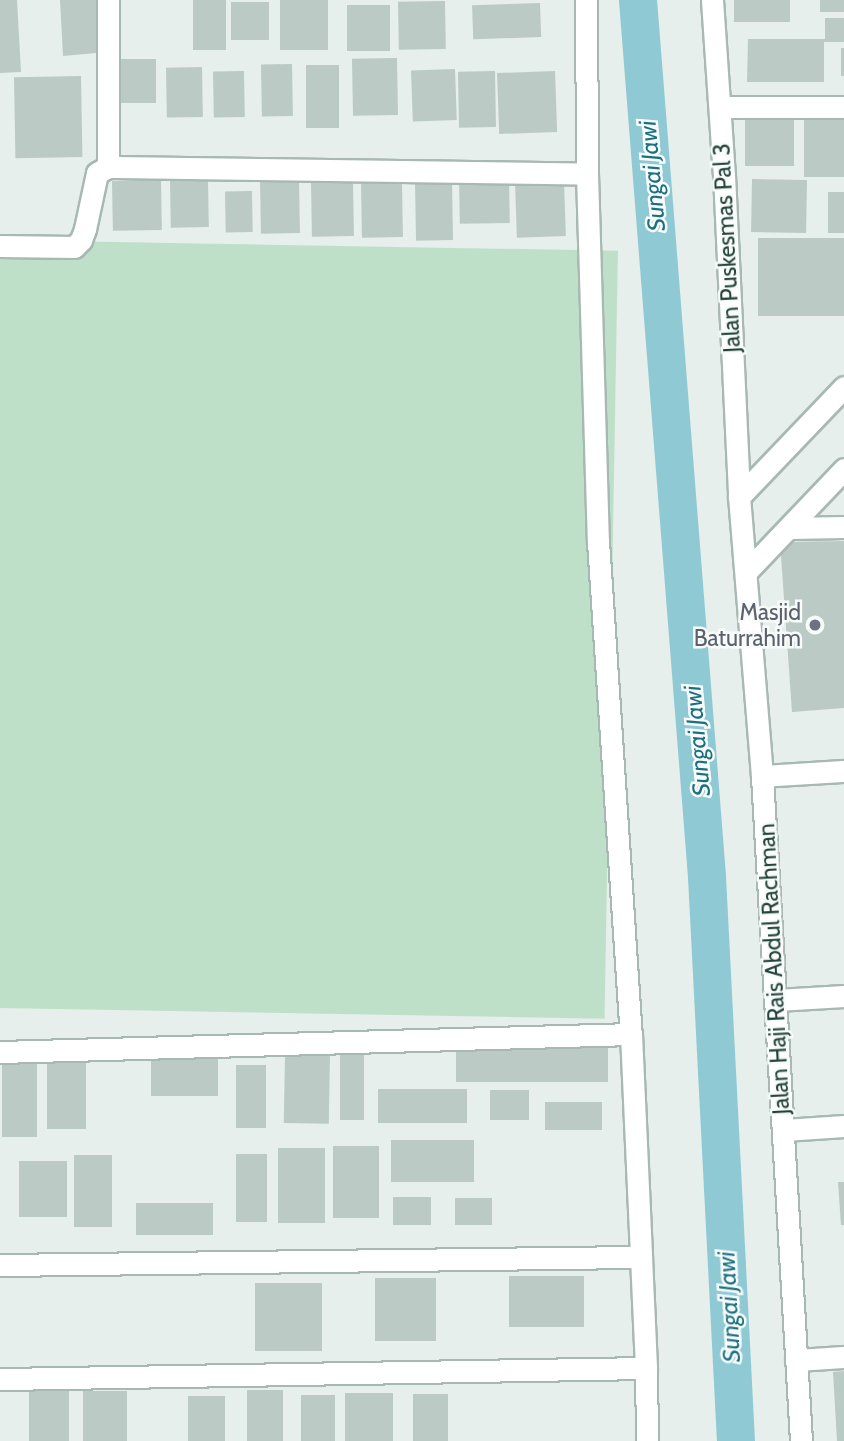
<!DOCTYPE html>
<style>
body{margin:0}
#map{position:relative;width:844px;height:1441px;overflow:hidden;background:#e6efeb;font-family:Cabin,sans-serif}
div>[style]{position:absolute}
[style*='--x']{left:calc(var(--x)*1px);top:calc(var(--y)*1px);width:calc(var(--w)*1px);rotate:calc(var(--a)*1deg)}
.green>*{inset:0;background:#bfe0c8;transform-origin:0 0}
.canal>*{height:38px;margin:-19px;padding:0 19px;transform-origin:19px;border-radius:19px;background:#8ec9d4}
.building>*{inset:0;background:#bbcac4;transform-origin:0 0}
.roads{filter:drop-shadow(2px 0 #a8b8b2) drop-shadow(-2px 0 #a8b8b2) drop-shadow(0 2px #a8b8b2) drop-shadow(0 -2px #a8b8b2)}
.street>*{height:21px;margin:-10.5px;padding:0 10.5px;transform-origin:10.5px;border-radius:10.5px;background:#fff}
.secondary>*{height:21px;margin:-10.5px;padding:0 10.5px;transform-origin:10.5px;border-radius:10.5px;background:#fff}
.dots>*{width:19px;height:19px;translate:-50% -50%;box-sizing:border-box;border:4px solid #f7fbf9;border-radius:50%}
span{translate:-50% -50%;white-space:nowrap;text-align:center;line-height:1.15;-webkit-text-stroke:5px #f7fbf9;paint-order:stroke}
.street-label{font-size:23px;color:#24423a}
.worship-label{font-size:23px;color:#5b616d}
.right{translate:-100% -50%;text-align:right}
.water-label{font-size:24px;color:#1c6f80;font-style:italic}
</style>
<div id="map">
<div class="green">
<div style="left:0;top:240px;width:618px;height:768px;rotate:1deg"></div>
</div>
<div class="canal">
<div style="--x:638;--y:0;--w:880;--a:85.5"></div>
<div style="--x:707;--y:877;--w:565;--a:87.06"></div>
</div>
<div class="building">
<div style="clip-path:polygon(0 0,17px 0,21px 72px,0 73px)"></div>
<div style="clip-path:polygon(60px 0,97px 0,96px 53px,63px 56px)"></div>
<div style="left:193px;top:0;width:33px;height:50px"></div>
<div style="left:280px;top:0;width:48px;height:50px"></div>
<div style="left:734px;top:0;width:56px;height:22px"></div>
<div style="left:820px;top:0;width:24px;height:12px"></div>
<div style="left:445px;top:1px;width:48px;height:47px;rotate:89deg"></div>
<div style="left:269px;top:2px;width:38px;height:38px;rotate:90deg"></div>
<div style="left:540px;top:3px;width:34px;height:68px;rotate:88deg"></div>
<div style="left:347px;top:5px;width:43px;height:46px"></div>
<div style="clip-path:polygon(825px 18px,844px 18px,844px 42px,824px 42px,824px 82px,747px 82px,748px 39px,825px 39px)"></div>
<div style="left:841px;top:48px;width:3px;height:28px"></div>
<div style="left:397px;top:58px;width:57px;height:45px;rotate:89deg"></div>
<div style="left:156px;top:59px;width:44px;height:47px;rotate:90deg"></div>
<div style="left:292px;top:64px;width:52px;height:31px;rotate:89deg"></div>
<div style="left:306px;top:65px;width:33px;height:63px"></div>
<div style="left:202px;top:67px;width:50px;height:36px;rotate:89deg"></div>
<div style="left:455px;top:69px;width:51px;height:44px;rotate:88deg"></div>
<div style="left:244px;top:71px;width:46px;height:31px;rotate:89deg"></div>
<div style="left:495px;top:71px;width:56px;height:37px;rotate:89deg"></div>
<div style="left:555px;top:71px;width:61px;height:58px;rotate:88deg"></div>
<div style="left:81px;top:76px;width:81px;height:67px;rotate:89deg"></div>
<div style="left:745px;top:116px;width:49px;height:50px"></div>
<div style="left:804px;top:116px;width:40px;height:61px"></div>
<div style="left:509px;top:177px;width:46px;height:50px;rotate:89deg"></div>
<div style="left:299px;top:179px;width:54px;height:39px;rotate:89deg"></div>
<div style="left:752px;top:179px;width:55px;height:53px;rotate:1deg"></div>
<div style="left:161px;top:180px;width:50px;height:49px;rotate:89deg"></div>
<div style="left:208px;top:180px;width:47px;height:38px;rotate:89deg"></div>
<div style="left:452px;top:181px;width:59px;height:37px;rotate:89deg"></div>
<div style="left:353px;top:182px;width:54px;height:42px;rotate:89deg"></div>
<div style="left:564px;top:182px;width:54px;height:49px;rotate:88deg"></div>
<div style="left:402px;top:183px;width:54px;height:41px;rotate:89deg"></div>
<div style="left:252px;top:191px;width:41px;height:27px;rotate:89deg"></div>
<div style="left:828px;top:192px;width:16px;height:41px"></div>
<div style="left:758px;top:238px;width:86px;height:78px"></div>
<div style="clip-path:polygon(844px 541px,844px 708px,792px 712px,780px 542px)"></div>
<div style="left:456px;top:1041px;width:152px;height:41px"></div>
<div style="left:340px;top:1049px;width:24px;height:71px"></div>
<div style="left:285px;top:1054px;width:45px;height:69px;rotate:1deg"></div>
<div style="left:151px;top:1058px;width:67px;height:38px"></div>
<div style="left:2px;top:1060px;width:35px;height:77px"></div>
<div style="left:47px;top:1060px;width:39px;height:69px"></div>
<div style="left:236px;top:1065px;width:30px;height:63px"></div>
<div style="left:378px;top:1089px;width:89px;height:34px"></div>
<div style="left:490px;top:1090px;width:39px;height:30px"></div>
<div style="left:545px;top:1102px;width:57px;height:28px"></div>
<div style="left:474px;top:1140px;width:42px;height:83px;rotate:90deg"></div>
<div style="left:333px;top:1146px;width:46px;height:72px"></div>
<div style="left:278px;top:1148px;width:47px;height:75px"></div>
<div style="left:236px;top:1154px;width:31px;height:68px"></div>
<div style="left:74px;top:1155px;width:38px;height:72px"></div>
<div style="left:19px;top:1161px;width:48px;height:56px"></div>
<div style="clip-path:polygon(838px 1182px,844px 1182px,844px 1225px,841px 1225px)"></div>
<div style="left:393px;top:1197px;width:38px;height:28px"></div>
<div style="left:455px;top:1198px;width:37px;height:27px"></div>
<div style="left:136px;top:1203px;width:77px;height:32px"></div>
<div style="left:509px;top:1276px;width:75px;height:51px"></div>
<div style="left:375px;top:1278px;width:61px;height:63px"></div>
<div style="left:255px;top:1283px;width:67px;height:68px"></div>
<div style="clip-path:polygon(844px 1371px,844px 1441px,837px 1441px,833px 1372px)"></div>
<div style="left:29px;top:1388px;width:40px;height:53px"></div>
<div style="left:247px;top:1390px;width:36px;height:51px"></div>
<div style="left:127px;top:1391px;width:50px;height:44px;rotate:90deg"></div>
<div style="left:345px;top:1393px;width:48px;height:48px"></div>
<div style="left:413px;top:1394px;width:35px;height:47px"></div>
<div style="left:301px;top:1395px;width:34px;height:46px"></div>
<div style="left:188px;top:1396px;width:37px;height:45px"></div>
</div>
<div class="roads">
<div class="street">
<div style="--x:108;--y:0;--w:167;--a:90"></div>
<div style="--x:712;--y:0;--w:175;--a:86.1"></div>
<div style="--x:724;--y:175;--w:322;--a:87.3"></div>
<div style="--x:720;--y:107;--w:124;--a:0"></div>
<div style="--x:587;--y:174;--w:367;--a:88.3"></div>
<div style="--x:598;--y:541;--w:494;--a:86.2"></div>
<div style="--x:631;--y:1034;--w:223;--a:87.4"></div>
<div style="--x:0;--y:246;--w:74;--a:0.8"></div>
<div style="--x:74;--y:247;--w:10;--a:-45"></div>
<div style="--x:81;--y:240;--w:12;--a:-70"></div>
<div style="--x:85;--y:229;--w:57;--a:-77.9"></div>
<div style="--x:97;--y:173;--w:13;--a:-29"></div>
<div style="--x:108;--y:167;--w:479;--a:0.8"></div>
<div style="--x:587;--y:174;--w:174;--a:-90.3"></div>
<div style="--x:790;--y:528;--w:54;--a:-1.1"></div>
<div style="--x:762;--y:776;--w:82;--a:-3.5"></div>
<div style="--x:777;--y:1000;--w:67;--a:-3.4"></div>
<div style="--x:0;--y:1052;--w:631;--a:-1.63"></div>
<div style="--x:784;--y:1130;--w:60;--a:-3.8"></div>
<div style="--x:0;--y:1265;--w:641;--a:-0.72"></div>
<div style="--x:641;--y:1257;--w:111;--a:87.4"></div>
<div style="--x:646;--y:1368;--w:646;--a:179.02"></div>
<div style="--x:796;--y:1360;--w:48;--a:-3.6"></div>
<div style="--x:646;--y:1368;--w:73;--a:89.2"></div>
</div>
<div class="secondary">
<div style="--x:747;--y:571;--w:141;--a:-46.4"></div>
<div style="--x:801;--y:1441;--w:666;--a:-93.36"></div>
<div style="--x:762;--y:776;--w:280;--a:-94.7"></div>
<div style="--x:739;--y:497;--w:152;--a:-46.3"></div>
</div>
</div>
<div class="dots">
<div style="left:815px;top:625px;background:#6b7280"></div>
</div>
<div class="street-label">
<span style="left:727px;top:248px;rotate:-93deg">Jalan Puskesmas Pal 3</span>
<span style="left:774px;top:969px;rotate:-93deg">Jalan Haji Rais Abdul Rachman</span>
</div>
<div class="worship-label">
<span class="right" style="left:801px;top:625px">Masjid<br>Baturrahim</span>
</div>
<div class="water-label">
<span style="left:652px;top:176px;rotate:-95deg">Sungai Jawi</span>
<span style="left:697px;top:741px;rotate:-95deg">Sungai Jawi</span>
<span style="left:729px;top:1307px;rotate:-93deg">Sungai Jawi</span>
</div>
</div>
